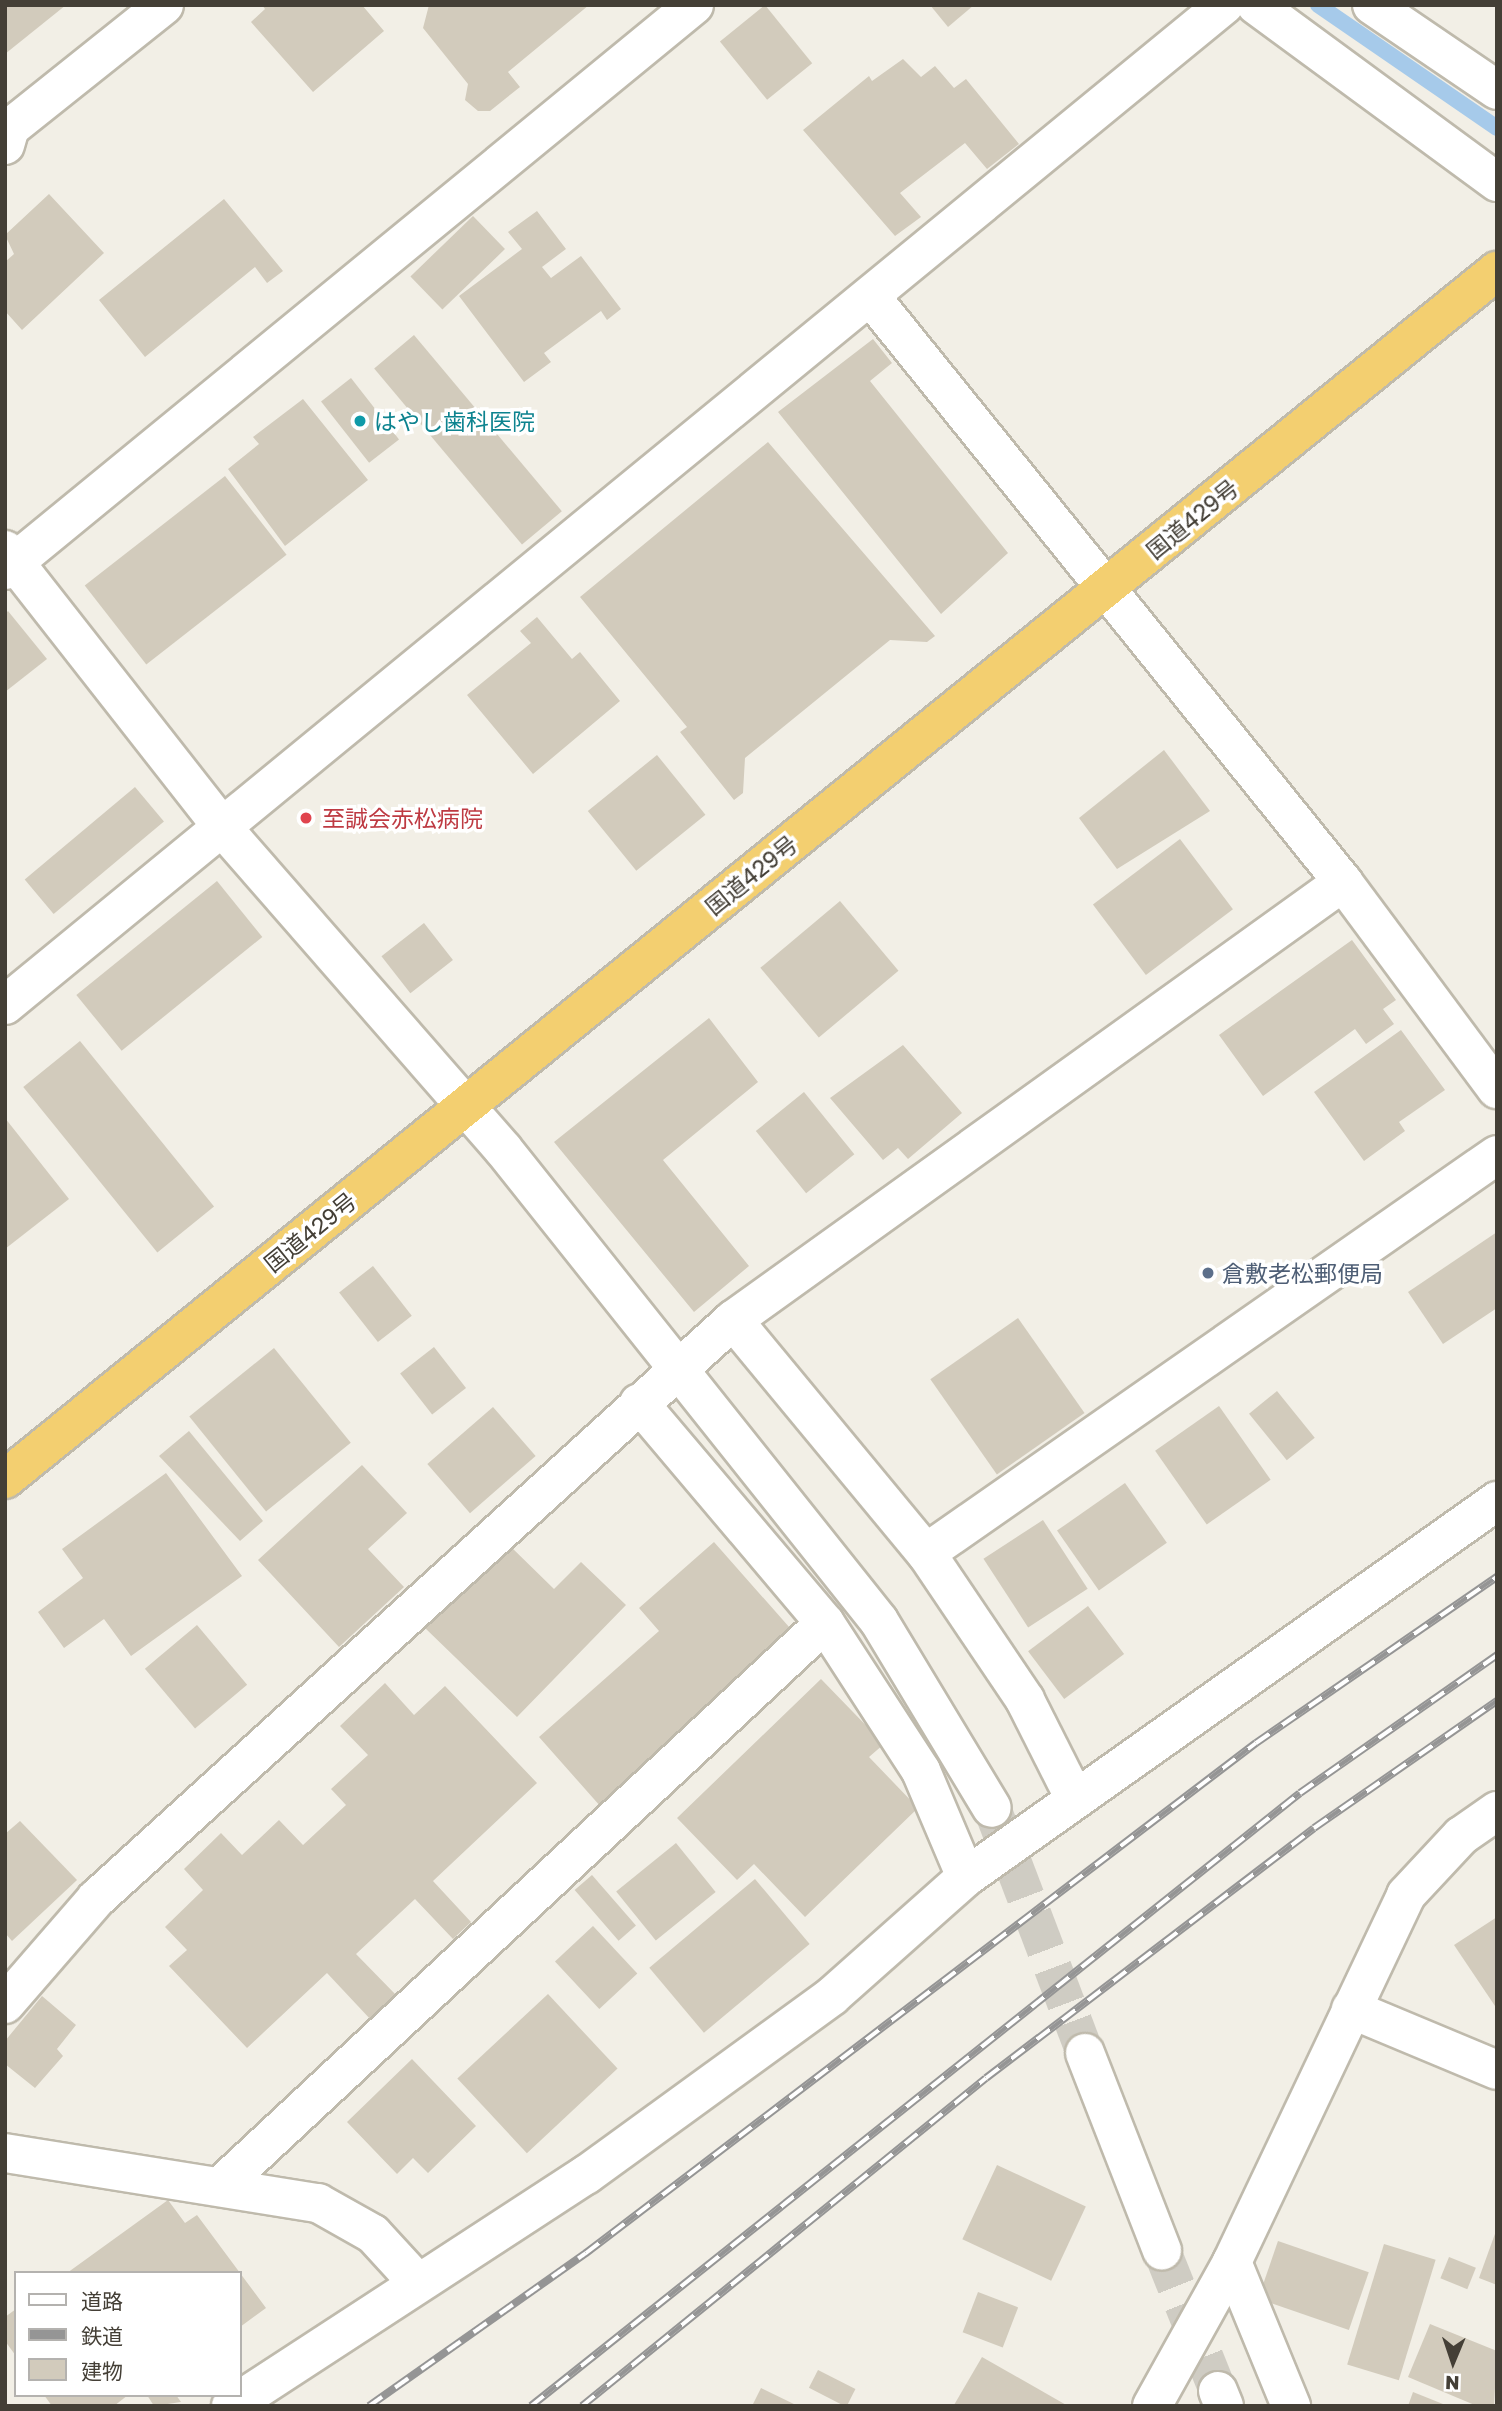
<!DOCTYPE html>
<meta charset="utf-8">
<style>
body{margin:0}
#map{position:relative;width:1502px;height:2411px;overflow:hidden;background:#f2efe6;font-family:"Golos Text","Noto Sans JP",sans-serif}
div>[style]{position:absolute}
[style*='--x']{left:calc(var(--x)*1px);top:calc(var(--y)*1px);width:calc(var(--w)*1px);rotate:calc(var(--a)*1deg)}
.stream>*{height:16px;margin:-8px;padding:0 8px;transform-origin:8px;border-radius:8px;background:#a6caea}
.building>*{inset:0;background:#d2cbbc;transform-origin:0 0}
.minor-tunnel>*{height:38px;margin-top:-19px;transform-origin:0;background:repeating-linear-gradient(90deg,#cfccc3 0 38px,transparent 0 57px)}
.roads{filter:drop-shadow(2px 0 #bfbaac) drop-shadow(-2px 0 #bfbaac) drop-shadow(0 2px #bfbaac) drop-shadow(0 -2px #bfbaac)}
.minor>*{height:38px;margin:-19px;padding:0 19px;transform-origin:19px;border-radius:19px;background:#fff}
.highway>*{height:38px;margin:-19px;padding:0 19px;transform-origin:19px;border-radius:19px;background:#f3cf70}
.rail>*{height:8px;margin-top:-4px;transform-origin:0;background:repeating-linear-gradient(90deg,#fff 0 16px,#959595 0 32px);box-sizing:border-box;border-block:2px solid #959595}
.dots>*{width:19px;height:19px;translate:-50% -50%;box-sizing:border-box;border:4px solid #fff;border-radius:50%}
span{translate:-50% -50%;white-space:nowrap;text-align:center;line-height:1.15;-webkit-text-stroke:7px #fff;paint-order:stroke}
.culture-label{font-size:23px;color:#0d838f}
.left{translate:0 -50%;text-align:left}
.street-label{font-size:23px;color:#443f36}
.health-label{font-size:23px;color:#be3a42}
.service-label{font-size:23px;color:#4e5e75}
.frame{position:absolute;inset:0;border:7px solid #443f36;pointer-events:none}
.legend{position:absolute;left:14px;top:2271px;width:228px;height:126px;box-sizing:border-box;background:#fff;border:2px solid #b4b2af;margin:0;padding:9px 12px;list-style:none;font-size:21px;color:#443f36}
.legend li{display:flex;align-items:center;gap:14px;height:35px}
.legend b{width:35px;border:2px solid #b4b2af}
.north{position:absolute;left:1418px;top:2327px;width:70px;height:70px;-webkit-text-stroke:5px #fff;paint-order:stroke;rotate:182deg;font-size:19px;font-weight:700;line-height:28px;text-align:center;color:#443f36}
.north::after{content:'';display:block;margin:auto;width:24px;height:32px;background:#443f36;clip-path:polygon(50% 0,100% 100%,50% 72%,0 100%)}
</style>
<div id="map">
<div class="stream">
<div style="--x:1318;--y:5;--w:217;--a:34.5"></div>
</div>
<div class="building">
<div style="clip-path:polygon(5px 5px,66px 5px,5px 54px)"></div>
<div style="clip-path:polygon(262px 5px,362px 5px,384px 31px,313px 92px,251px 22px,265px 9px)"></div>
<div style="clip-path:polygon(429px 5px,589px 5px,508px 72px,520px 87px,490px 111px,478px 111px,465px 100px,468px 84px,423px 28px)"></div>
<div style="left:765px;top:5px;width:75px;height:58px;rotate:51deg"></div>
<div style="clip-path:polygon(930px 5px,974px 5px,948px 27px)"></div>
<div style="clip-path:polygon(903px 59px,921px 77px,935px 66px,954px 88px,966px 79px,1019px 144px,987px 169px,965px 143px,900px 193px,921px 217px,895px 236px,803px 130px,869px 76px,872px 81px)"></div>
<div style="clip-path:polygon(49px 194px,104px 253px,22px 330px,5px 311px,5px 262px,14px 254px,5px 235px)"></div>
<div style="clip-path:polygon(224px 199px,283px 271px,267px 283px,255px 267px,145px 357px,99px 300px)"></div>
<div style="clip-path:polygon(537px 211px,566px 249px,542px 267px,551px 278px,581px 256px,621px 309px,607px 320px,601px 311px,544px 353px,551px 362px,524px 382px,459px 296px,522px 249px,508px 232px)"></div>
<div style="left:473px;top:216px;width:46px;height:87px;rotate:46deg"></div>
<div style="left:414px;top:335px;width:230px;height:52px;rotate:50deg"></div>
<div style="clip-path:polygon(873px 339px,892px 363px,870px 381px,1008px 553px,941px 614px,778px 412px)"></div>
<div style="left:351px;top:378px;width:78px;height:38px;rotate:52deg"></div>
<div style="clip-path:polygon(303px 399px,368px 480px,285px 546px,228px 469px,259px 444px,253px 437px)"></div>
<div style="clip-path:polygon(768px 442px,935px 636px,927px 642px,890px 640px,745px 758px,743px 793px,734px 800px,680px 732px,687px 727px,580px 597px)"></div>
<div style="left:225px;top:476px;width:100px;height:178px;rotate:52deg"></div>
<div style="clip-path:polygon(8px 611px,47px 659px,5px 692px,5px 614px)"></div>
<div style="clip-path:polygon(537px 617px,572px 659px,580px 652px,620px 701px,533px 774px,467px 695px,531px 643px,520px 631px)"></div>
<div style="clip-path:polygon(1164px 750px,1210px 811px,1117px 869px,1079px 818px)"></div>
<div style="left:657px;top:755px;width:77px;height:89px;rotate:51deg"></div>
<div style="left:135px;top:787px;width:45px;height:144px;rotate:50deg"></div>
<div style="left:1180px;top:839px;width:88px;height:109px;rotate:53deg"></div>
<div style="left:217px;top:881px;width:72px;height:181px;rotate:51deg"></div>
<div style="left:840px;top:901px;width:91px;height:104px;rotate:50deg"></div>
<div style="left:424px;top:923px;width:47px;height:54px;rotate:52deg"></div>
<div style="clip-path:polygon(1352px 940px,1396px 1000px,1383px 1009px,1394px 1024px,1366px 1044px,1355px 1029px,1263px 1096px,1219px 1035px)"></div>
<div style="clip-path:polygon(709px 1018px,758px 1082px,663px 1160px,749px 1266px,694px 1312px,554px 1142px)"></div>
<div style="clip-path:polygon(1401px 1030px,1445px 1090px,1399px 1122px,1405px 1131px,1364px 1161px,1314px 1092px)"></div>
<div style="left:80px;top:1041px;width:213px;height:73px;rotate:51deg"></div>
<div style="clip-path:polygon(903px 1045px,962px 1113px,908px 1159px,898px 1148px,883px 1160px,830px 1098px)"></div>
<div style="left:804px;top:1092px;width:80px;height:62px;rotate:51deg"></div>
<div style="clip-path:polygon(5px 1118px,69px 1199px,5px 1249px)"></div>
<div style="clip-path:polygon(1497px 1232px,1497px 1308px,1443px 1344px,1408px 1292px)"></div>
<div style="left:373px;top:1266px;width:63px;height:43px;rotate:52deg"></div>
<div style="left:1018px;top:1318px;width:116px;height:107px;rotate:55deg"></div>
<div style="left:434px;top:1347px;width:52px;height:43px;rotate:52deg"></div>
<div style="left:274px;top:1348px;width:122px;height:109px;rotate:51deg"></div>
<div style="left:1277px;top:1391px;width:60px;height:36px;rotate:51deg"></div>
<div style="left:1219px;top:1406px;width:90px;height:78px;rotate:55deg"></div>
<div style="left:493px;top:1407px;width:65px;height:87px;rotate:49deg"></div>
<div style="clip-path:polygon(189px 1431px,263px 1521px,240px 1541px,159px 1456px)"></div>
<div style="clip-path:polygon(362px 1465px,407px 1513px,368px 1549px,404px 1587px,339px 1647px,258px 1560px)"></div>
<div style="clip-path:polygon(166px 1473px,242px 1576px,131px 1656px,104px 1619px,64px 1648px,38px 1612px,83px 1578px,62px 1549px)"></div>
<div style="left:1125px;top:1483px;width:73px;height:83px;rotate:55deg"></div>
<div style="left:1043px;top:1520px;width:82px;height:71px;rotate:57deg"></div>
<div style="clip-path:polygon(714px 1542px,797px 1636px,601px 1807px,539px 1737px,659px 1631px,639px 1608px)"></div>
<div style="clip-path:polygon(507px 1543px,554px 1589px,581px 1562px,626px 1605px,517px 1717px,425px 1628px)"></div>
<div style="left:1088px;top:1606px;width:60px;height:75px;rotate:53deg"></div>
<div style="left:197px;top:1625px;width:78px;height:68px;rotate:50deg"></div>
<div style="clip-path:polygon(821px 1679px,884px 1744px,869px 1757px,918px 1808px,805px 1917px,754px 1864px,737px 1880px,677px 1818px)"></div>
<div style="clip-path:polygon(385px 1683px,414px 1715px,445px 1686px,537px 1783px,433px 1881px,471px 1922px,453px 1939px,415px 1899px,356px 1954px,397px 1996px,372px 2021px,327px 1973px,247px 2048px,169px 1966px,187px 1950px,165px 1927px,203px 1890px,184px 1869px,221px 1833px,242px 1855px,279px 1820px,303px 1845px,346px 1805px,331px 1789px,368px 1755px,340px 1726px)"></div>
<div style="clip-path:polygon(20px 1821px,77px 1880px,12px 1941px,5px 1933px,5px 1834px)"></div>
<div style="left:676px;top:1843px;width:63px;height:77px;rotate:51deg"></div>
<div style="left:592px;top:1875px;width:67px;height:23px;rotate:49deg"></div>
<div style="left:755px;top:1879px;width:85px;height:138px;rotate:50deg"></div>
<div style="clip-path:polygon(1497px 1917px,1497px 2009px,1454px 1945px)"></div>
<div style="left:593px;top:1926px;width:65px;height:52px;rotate:47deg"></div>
<div style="left:548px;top:1994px;width:102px;height:124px;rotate:47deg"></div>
<div style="clip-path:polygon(42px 1996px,76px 2025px,57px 2049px,63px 2056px,35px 2088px,5px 2064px,5px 2041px)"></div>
<div style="clip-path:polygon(412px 2059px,476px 2126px,428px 2173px,413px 2158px,397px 2174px,347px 2122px)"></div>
<div style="left:997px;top:2165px;width:98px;height:82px;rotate:25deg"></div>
<div style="clip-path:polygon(168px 2200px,185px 2223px,197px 2215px,266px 2308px,240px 2327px,240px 2273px,67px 2273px)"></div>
<div style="clip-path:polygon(1496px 2231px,1497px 2231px,1497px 2285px,1479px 2278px)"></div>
<div style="left:1278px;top:2241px;width:96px;height:61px;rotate:19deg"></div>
<div style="left:1384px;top:2244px;width:54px;height:126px;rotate:17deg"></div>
<div style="left:1449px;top:2257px;width:29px;height:23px;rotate:22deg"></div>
<div style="left:978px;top:2292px;width:43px;height:43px;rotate:21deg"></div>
<div style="clip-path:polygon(16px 2309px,16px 2356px,5px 2341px,5px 2317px)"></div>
<div style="clip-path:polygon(1430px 2324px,1497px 2351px,1494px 2406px,1477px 2406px,1408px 2377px)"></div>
<div style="clip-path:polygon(982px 2357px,1068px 2406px,954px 2405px)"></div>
<div style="left:818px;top:2370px;width:42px;height:20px;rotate:27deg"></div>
<div style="clip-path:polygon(761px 2388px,798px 2406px,752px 2406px)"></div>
<div style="clip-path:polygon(1413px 2392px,1448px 2406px,1408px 2406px)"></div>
<div style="clip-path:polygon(44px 2395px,128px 2395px,114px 2406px,52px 2406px)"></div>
<div style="clip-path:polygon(147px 2395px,176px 2395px,181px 2402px,154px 2406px)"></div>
</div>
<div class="minor-tunnel">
<div style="--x:992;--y:1808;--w:262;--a:69.2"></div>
<div style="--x:1162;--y:2251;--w:151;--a:68.2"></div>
</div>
<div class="roads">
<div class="minor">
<div style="--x:1256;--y:5;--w:299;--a:36.3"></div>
<div style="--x:1372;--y:5;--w:151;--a:34.2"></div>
<div style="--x:5;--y:145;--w:18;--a:-74"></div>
<div style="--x:10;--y:128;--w:197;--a:-38.6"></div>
<div style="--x:871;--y:297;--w:752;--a:51.1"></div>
<div style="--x:1343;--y:882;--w:258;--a:53.4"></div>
<div style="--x:5;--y:550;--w:352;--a:51.9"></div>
<div style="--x:222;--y:827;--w:427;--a:48.9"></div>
<div style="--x:503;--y:1149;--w:603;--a:51.46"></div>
<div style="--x:879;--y:1621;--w:218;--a:58.9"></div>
<div style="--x:5;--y:570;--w:891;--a:-39.35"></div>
<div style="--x:5;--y:1005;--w:1577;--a:-39.36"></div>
<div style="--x:733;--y:1320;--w:751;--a:-35.68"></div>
<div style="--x:639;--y:1403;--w:288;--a:49.8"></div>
<div style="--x:825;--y:1623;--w:176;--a:57"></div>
<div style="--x:921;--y:1771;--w:115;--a:67"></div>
<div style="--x:926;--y:1553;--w:696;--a:-34.88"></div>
<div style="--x:5;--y:2004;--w:139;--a:-49.1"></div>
<div style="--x:96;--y:1899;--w:861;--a:-42.27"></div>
<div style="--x:733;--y:1320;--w:303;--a:50.4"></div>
<div style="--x:926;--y:1553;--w:177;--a:56"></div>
<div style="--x:1025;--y:1700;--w:111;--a:63.2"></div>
<div style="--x:1351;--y:2009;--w:158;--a:22.7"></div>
<div style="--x:1085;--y:2053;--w:212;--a:68.7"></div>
<div style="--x:5;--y:2153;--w:317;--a:9.1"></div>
<div style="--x:318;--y:2203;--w:63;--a:29.4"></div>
<div style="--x:373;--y:2234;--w:64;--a:47.5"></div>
<div style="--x:224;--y:2183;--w:821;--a:-42.98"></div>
<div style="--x:1232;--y:2262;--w:156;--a:67.7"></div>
<div style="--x:1218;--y:2391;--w:16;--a:68"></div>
<div style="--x:231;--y:2406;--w:424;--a:-33.1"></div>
<div style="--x:586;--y:2175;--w:304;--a:-36"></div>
<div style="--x:832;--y:1996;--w:179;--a:-41.6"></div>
<div style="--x:966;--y:1877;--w:651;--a:-35.3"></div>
<div style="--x:1152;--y:2406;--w:165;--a:-60.9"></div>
<div style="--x:1232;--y:2262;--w:406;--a:-64.6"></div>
<div style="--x:1406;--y:1895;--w:81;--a:-47"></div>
<div style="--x:1461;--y:1836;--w:44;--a:-34.8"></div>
</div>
<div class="highway">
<div style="--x:5;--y:1479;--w:1920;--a:-39"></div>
</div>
</div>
<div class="rail">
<div style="--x:369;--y:2406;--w:266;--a:-35.2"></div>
<div style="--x:586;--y:2253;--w:842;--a:-37.28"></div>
<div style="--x:1256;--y:1743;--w:293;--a:-34.6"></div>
<div style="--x:531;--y:2406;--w:983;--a:-38.56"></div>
<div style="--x:1300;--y:1793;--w:241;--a:-35"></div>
<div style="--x:582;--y:2406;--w:520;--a:-39.07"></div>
<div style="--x:986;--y:2078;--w:412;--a:-37.3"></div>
<div style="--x:1314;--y:1828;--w:223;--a:-34.8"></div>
</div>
<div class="dots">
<div style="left:360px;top:421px;background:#0f9aa8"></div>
<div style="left:306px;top:818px;background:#e0444e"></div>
<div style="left:1208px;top:1273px;background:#5c6f8a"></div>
</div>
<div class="culture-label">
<span class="left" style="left:374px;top:421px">はやし歯科医院</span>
</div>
<div class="street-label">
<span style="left:1192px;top:519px;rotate:-39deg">国道429号</span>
<span style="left:751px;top:875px;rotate:-39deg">国道429号</span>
<span style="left:310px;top:1232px;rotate:-39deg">国道429号</span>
</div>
<div class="health-label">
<span class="left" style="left:322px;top:818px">至誠会赤松病院</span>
</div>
<div class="service-label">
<span class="left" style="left:1222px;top:1273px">倉敷老松郵便局</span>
</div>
<div class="frame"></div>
<ul class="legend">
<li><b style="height:9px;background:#fff"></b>道路</li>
<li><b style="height:9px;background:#959595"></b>鉄道</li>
<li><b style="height:19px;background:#d2cbbc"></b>建物</li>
</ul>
<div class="north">N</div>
</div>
